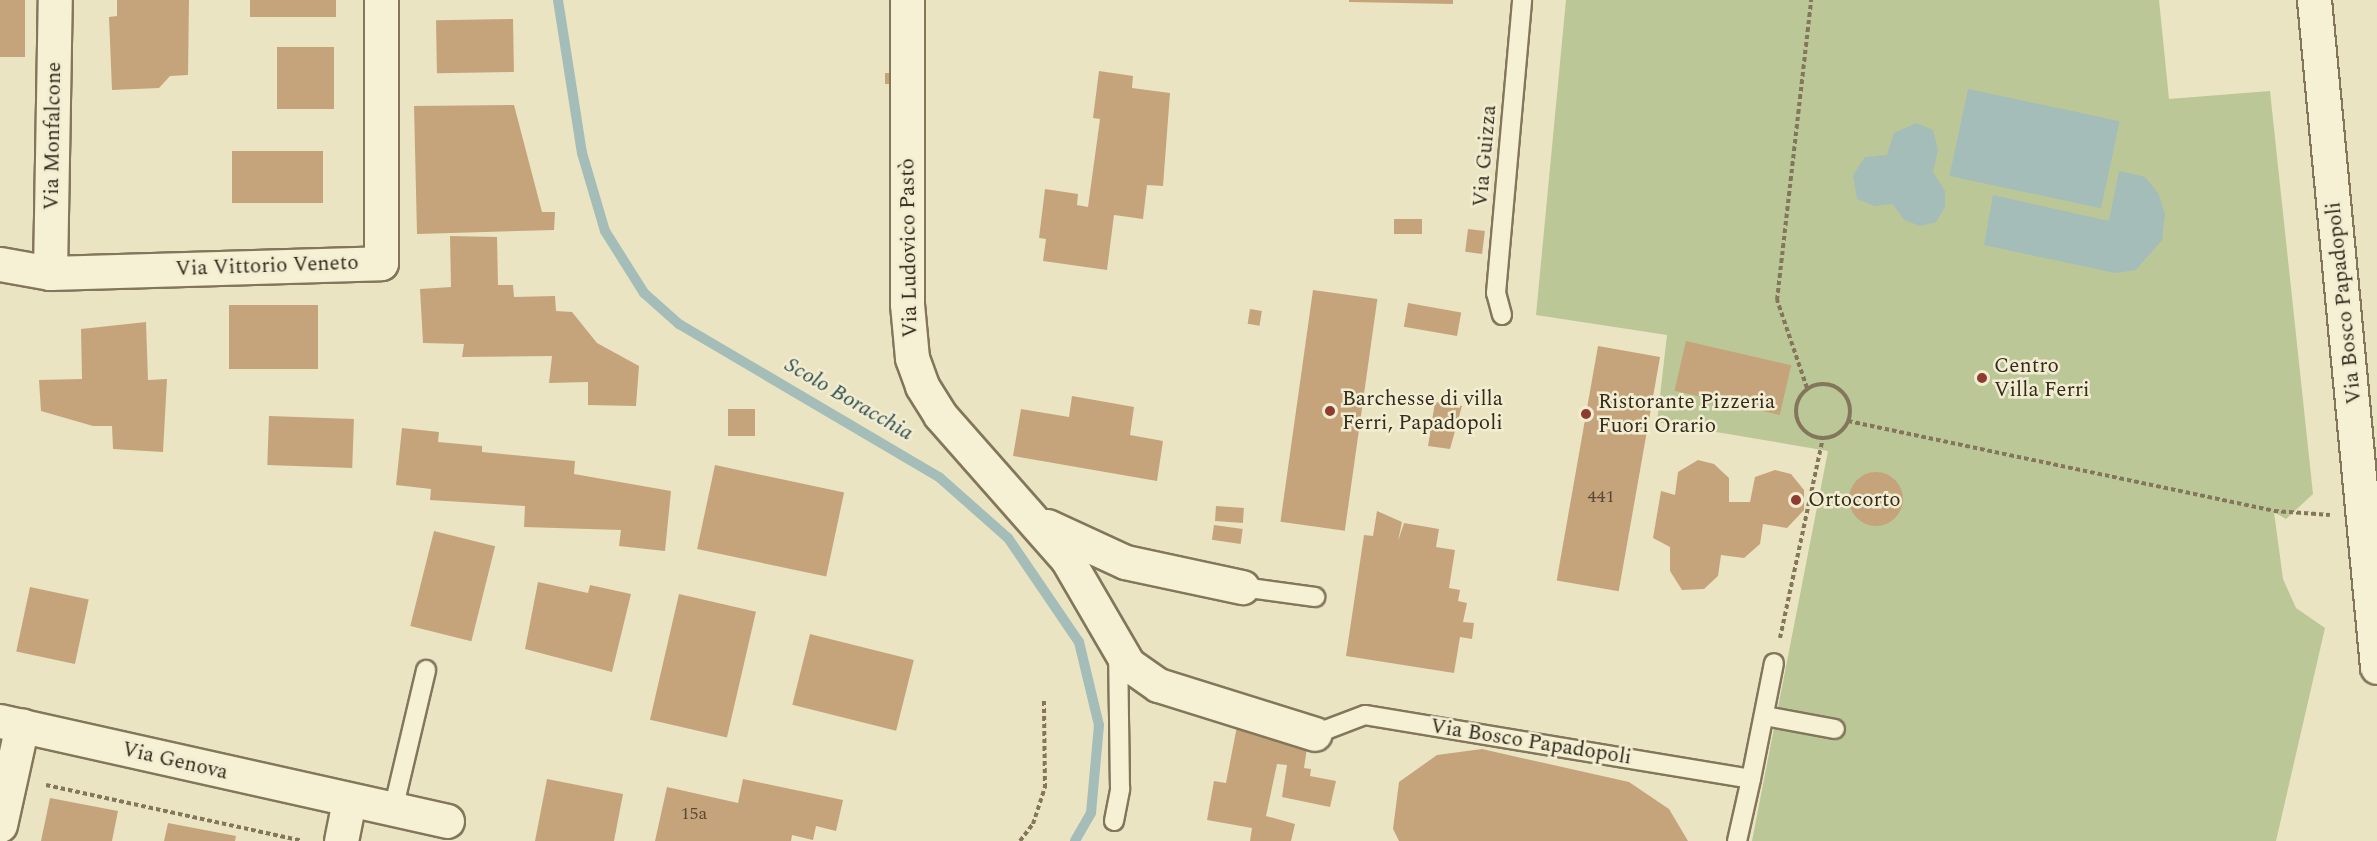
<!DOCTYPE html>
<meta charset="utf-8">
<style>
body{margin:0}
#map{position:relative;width:2377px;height:841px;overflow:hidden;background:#eae4c2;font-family:Spectral,serif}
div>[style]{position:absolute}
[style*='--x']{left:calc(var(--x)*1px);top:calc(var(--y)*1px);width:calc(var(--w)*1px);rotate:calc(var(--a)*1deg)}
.green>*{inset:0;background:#bbc797}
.water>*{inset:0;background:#a4bdb9;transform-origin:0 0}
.stream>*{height:10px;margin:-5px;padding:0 5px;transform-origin:5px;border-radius:5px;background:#a4bdb9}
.building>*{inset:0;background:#c6a47b;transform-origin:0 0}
.round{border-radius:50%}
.path>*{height:4px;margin-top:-2px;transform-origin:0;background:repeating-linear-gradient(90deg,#83765b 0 4.5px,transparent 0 7.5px)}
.path>.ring{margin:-2px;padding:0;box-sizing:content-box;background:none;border:4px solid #83765b;border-radius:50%}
.roads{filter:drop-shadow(2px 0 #83765b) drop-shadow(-2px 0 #83765b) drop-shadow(0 2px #83765b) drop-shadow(0 -2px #83765b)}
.lane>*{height:18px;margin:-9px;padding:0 9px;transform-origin:9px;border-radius:9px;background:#f6f1d4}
.street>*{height:33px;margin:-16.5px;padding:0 16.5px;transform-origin:16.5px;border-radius:16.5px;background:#f6f1d4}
.dots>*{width:16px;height:16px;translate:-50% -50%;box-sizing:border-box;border:3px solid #f2edd1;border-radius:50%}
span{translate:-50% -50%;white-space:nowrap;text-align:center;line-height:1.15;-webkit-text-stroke:5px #f2edd1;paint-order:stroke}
.number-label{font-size:18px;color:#584935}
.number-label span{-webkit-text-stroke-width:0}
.street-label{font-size:21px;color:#332b1e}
.poi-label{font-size:21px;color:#332b1e}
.left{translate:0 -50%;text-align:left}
.water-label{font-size:22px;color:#2e4f52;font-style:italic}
</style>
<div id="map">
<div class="green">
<div style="clip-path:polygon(1566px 0,2159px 0,2169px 99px,2270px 91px,2313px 494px,2286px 519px,2274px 512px,2283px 579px,2296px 608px,2325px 628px,2276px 841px,1752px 841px,1828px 451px,1657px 422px,1667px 335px,1536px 315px)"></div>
</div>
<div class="water">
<div style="left:1968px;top:89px;width:155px;height:89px;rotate:12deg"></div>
<div style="clip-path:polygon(1916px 123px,1933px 130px,1938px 150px,1933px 172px,1945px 191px,1945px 207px,1936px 222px,1920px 226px,1904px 220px,1893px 204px,1875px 206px,1857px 199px,1853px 175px,1865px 157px,1887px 155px,1894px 133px)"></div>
<div style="clip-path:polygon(2119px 171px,2145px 177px,2158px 193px,2165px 214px,2162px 240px,2136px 270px,2115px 273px,1984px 245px,1993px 195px,2109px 221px)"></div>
</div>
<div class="stream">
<div style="--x:558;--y:0;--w:155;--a:81.1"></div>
<div style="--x:582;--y:153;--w:81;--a:73.6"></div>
<div style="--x:605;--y:231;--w:73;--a:57.8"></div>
<div style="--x:644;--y:293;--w:47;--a:41.5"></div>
<div style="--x:679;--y:324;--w:302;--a:30.5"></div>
<div style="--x:939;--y:477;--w:92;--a:41.5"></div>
<div style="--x:1008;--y:538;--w:126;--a:55.7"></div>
<div style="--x:1079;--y:642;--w:85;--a:76.5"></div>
<div style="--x:1099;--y:725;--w:88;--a:95.2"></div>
<div style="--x:1091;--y:813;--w:32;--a:120"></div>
</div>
<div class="building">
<div style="left:0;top:0;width:25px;height:57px"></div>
<div style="clip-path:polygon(117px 0,189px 0,188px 75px,170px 76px,159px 88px,112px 90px,109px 17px,117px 16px)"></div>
<div style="left:250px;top:0;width:86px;height:17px"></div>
<div style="clip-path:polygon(1349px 0,1453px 0,1453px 4px,1349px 2px)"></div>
<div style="left:513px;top:19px;width:53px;height:77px;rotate:89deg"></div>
<div style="left:277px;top:47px;width:57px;height:62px"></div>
<div style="clip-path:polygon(1099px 71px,1133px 76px,1132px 88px,1170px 93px,1163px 186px,1147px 185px,1143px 219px,1114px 215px,1107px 270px,1043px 261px,1046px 239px,1039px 238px,1045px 189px,1078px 194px,1077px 205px,1088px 207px,1100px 119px,1093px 118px)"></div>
<div style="left:885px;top:73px;width:9px;height:11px"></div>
<div style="clip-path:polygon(514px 105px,542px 212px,555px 212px,554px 230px,417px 234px,414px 106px)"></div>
<div style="left:232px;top:151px;width:91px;height:52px"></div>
<div style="left:1394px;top:219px;width:28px;height:15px"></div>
<div style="left:1468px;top:229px;width:17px;height:23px;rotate:7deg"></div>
<div style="clip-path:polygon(450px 236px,497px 237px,498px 285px,513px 285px,514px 297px,555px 296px,556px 311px,572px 312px,597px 343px,639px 366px,636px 406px,588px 405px,588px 382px,549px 383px,552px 356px,462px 357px,464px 344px,423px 343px,420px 289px,451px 287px)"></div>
<div style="left:1313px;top:290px;width:65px;height:234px;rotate:8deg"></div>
<div style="left:1408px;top:303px;width:54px;height:24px;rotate:10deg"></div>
<div style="left:318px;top:305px;width:64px;height:89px;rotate:90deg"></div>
<div style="left:1250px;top:309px;width:12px;height:15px;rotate:9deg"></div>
<div style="clip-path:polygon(146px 322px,148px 380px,167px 379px,163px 452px,113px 449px,112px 426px,93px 426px,41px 411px,39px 380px,82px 379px,81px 329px)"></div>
<div style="left:1686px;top:341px;width:108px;height:51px;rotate:13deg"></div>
<div style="left:1598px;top:346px;width:63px;height:238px;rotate:10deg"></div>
<div style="clip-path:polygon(1072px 396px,1134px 407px,1130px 435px,1163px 441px,1157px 481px,1013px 456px,1021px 409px,1069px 417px)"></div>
<div style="clip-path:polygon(1435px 402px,1462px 406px,1450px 449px,1428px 446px)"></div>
<div style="left:755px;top:409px;width:27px;height:27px;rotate:90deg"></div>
<div style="left:269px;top:416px;width:85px;height:49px;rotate:2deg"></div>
<div style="clip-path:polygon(402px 428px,439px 432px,438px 442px,482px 446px,482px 452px,575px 461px,574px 474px,671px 491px,665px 551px,619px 546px,621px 530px,524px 527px,525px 506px,430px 500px,431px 489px,396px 485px)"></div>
<div style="clip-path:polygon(1698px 460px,1714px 464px,1729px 478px,1729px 502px,1750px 502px,1755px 477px,1775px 470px,1791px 474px,1804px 490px,1804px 510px,1787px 528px,1763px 524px,1760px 544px,1744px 558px,1721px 555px,1718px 576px,1704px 589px,1682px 590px,1670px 571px,1670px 547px,1653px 538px,1661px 491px,1675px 495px,1678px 472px)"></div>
<div style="left:715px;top:465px;width:132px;height:86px;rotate:12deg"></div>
<div class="round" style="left:1849px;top:472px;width:54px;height:54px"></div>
<div style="left:1216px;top:506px;width:28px;height:15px;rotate:4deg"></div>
<div style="clip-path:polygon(1377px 511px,1402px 522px,1398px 541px,1404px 523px,1439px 529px,1436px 547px,1455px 550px,1449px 588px,1460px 590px,1458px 601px,1467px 603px,1463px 622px,1474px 623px,1472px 639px,1460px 637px,1454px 673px,1346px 656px,1364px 535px,1373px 536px)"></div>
<div style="left:1214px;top:525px;width:29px;height:15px;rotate:8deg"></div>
<div style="left:434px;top:531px;width:63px;height:98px;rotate:14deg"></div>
<div style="clip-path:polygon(538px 582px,588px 593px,590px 585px,631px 594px,612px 672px,525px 649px)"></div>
<div style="left:30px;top:587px;width:60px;height:66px;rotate:12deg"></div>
<div style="left:679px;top:594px;width:79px;height:129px;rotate:13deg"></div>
<div style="left:810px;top:634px;width:107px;height:73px;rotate:14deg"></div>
<div style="clip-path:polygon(1238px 721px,1307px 748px,1304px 768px,1311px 769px,1310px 776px,1336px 781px,1330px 807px,1282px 797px,1287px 765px,1277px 764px,1266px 816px,1295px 824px,1291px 841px,1250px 841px,1252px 828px,1207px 820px,1214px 781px,1226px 783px)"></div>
<div style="clip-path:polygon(1482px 749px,1629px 782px,1669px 809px,1688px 841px,1399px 841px,1393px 829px,1399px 782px,1437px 755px)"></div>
<div style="clip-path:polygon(547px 779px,623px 794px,614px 841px,535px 841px)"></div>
<div style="clip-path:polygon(743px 779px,843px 800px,836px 831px,816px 826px,813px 840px,792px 835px,791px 841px,655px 841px,667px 787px,738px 803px)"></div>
<div style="clip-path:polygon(50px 798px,118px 811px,112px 841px,41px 841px)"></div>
<div style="clip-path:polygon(168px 823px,236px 836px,235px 841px,164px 841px)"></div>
</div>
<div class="path">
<div class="ring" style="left:1796px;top:384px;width:50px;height:50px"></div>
<div style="--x:1807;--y:388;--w:93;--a:-108.8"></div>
<div style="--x:1777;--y:300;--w:302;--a:-83.5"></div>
<div style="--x:1848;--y:421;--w:435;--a:11.9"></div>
<div style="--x:2274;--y:511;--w:56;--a:4.1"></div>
<div style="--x:1780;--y:638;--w:205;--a:-77.9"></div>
<div style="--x:46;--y:785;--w:262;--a:12.3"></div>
<div style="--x:1020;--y:841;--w:21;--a:-53"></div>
<div style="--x:1033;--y:824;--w:38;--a:-72"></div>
<div style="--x:1045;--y:788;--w:87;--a:-90.7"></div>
</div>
<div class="roads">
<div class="lane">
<div style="--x:1502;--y:315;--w:23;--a:-105"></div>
<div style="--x:1496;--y:293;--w:294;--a:-84.9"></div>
<div style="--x:1242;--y:587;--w:74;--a:7.8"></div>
<div style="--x:1765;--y:716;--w:71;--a:10.5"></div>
<div style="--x:1315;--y:734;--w:53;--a:-20.8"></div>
<div style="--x:1365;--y:715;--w:391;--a:9.4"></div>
<div style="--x:1751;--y:779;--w:64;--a:102.7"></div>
<div style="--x:1751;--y:779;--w:118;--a:-78.8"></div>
<div style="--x:393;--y:810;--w:144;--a:-76.7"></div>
<div style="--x:1114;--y:821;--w:33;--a:-79"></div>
<div style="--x:1120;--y:789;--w:137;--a:-90.8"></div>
</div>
<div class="street">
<div style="--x:907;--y:0;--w:304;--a:90"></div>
<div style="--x:907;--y:304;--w:54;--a:84.7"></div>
<div style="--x:912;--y:358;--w:30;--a:70"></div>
<div style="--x:922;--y:386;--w:34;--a:58"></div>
<div style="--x:940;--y:415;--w:192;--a:48.6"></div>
<div style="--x:1067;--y:559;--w:121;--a:59.8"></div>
<div style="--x:1128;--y:664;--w:37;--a:35"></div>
<div style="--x:1158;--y:685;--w:164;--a:17.3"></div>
<div style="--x:2314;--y:0;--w:670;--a:84.6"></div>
<div style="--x:0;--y:264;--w:51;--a:10.2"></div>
<div style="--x:50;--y:273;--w:331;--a:-1.7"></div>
<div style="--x:381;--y:263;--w:263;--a:-90"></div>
<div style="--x:50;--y:273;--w:273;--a:-89"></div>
<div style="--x:1047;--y:526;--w:86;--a:24.8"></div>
<div style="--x:1125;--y:562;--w:120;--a:12.1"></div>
<div style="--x:0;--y:721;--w:458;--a:12.6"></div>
<div style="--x:0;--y:825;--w:102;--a:-77.6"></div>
<div style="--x:341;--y:841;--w:41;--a:-78.7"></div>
</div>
</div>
<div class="dots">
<div style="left:1982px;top:378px;background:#8d3c2f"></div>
<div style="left:1330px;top:411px;background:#8d3c2f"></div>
<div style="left:1586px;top:414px;background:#8d3c2f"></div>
<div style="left:1796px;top:500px;background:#8d3c2f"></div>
</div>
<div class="number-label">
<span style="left:1601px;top:497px">441</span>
<span style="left:694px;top:814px">15a</span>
</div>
<div class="street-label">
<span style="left:53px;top:136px;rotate:-89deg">Via Monfalcone</span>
<span style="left:1485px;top:156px;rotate:-85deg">Via Guizza</span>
<span style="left:909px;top:248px;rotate:-91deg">Via Ludovico Pastò</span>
<span style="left:267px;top:266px;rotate:-2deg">Via Vittorio Veneto</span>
<span style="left:2344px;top:303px;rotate:-96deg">Via Bosco Papadopoli</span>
<span style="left:1531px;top:742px;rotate:9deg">Via Bosco Papadopoli</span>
<span style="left:175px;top:761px;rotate:13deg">Via Genova</span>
</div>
<div class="poi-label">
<span class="left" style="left:1994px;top:378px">Centro<br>Villa Ferri</span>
<span class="left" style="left:1342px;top:411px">Barchesse di villa<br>Ferri, Papadopoli</span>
<span class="left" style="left:1598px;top:414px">Ristorante Pizzeria<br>Fuori Orario</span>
<span class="left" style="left:1808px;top:500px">Ortocorto</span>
</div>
<div class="water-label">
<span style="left:849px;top:399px;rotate:30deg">Scolo Boracchia</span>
</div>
</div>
